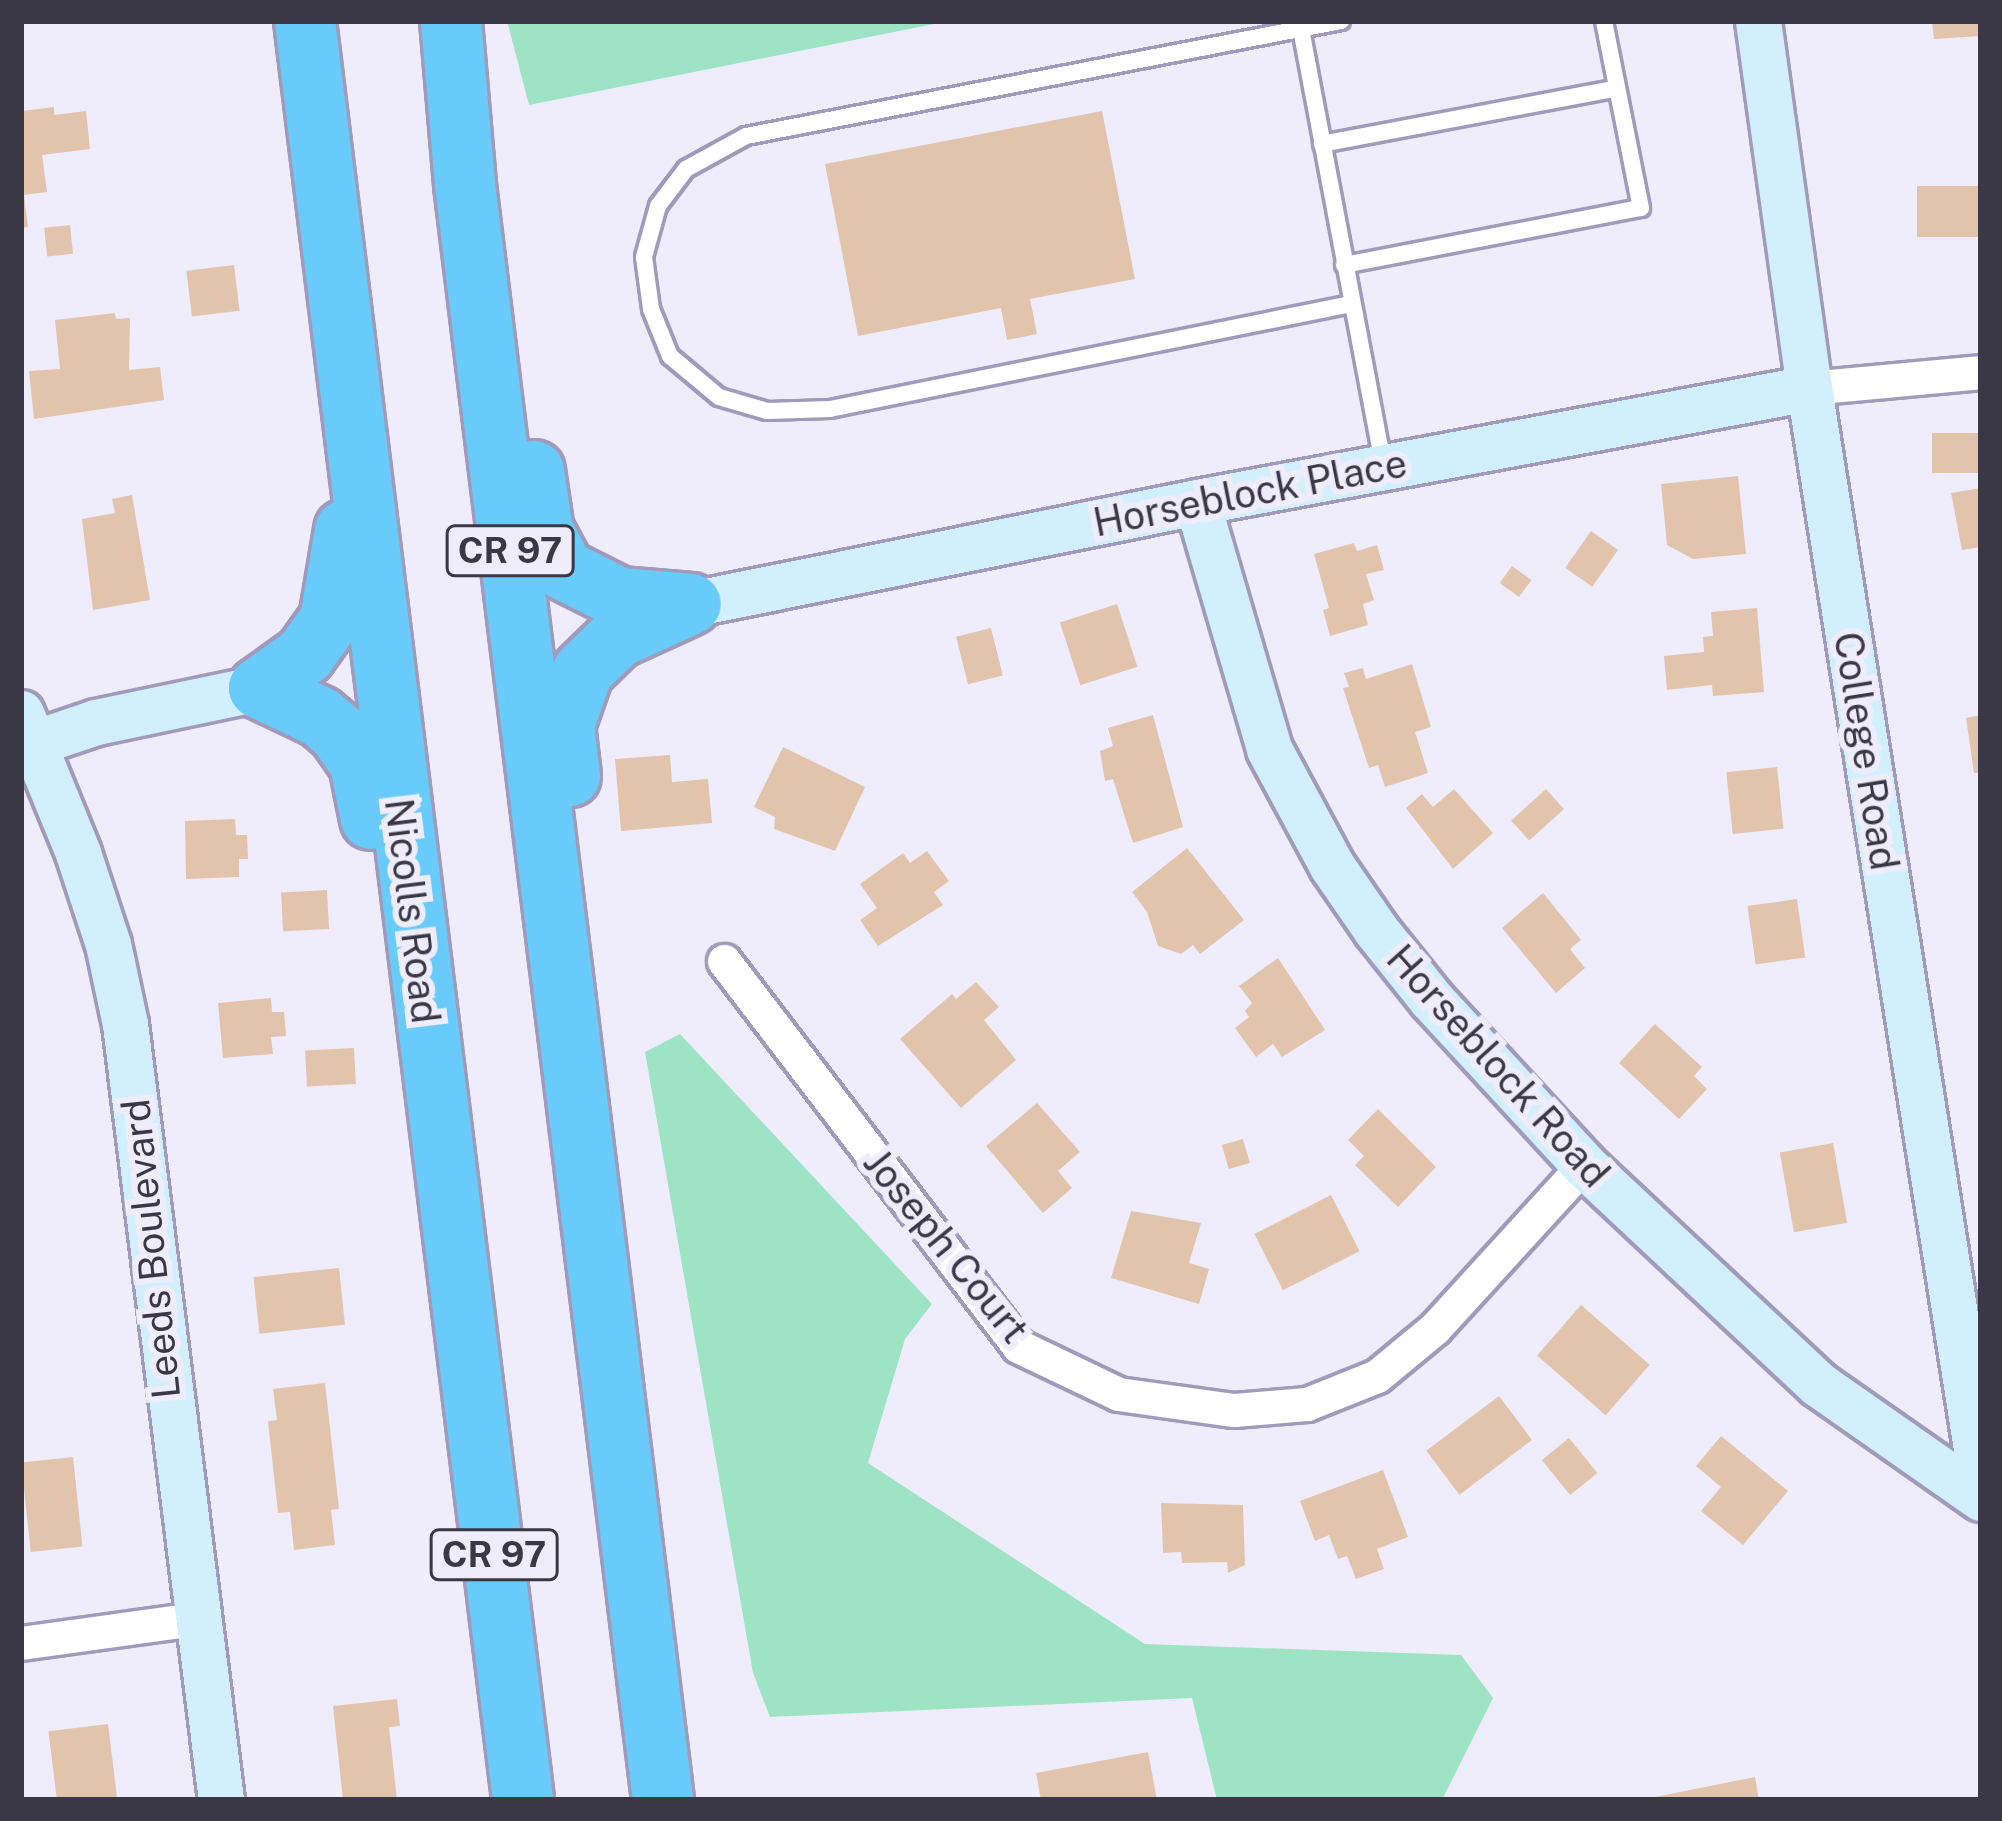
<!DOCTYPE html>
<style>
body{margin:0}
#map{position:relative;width:2002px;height:1821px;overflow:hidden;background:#efedfb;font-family:"Public Sans",sans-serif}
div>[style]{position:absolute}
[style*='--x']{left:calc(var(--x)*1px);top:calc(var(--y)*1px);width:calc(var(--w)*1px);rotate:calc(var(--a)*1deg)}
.green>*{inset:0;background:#9ee4c4}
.building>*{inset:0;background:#e2c4ad;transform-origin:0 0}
.roads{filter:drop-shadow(3px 0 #a19abb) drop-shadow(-3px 0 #a19abb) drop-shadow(0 3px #a19abb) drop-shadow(0 -3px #a19abb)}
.lane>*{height:16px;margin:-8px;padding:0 8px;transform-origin:8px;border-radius:8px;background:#fff}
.street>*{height:33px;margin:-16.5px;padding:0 16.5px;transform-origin:16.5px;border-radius:16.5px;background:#fff}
.secondary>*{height:45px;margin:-22.5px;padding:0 22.5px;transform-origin:22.5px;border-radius:22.5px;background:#d2effd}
.highway>*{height:60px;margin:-30px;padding:0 30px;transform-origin:30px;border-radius:30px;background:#68cbf9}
span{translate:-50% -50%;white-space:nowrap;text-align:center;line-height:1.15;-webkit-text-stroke:12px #efedfb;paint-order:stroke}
.shield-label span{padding:3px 9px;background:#efedfb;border:3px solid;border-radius:9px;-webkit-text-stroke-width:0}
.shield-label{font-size:36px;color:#3b3846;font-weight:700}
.street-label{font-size:39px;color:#3b3846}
.frame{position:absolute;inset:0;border:24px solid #3b3846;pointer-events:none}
</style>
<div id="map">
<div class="green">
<div style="clip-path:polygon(507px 21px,949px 21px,529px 105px)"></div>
<div style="clip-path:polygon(680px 1034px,932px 1304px,905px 1339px,868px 1463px,1145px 1644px,1461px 1655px,1493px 1698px,1442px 1800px,1217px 1800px,1192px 1698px,770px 1717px,753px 1673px,645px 1052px)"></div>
</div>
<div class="building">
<div style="clip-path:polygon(1932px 21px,1981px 21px,1981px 36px,1934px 39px)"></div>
<div style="clip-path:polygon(54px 107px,54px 115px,86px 111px,90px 149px,42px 155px,47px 192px,24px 195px,28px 227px,21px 228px,22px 111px)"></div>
<div style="clip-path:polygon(1102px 111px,1135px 279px,1030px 299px,1037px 334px,1007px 340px,1001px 308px,858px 336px,825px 164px)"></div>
<div style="left:1981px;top:186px;width:51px;height:64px;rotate:90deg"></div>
<div style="left:70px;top:225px;width:29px;height:26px;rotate:84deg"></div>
<div style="left:234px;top:265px;width:46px;height:48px;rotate:83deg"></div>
<div style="clip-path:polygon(115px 313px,116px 319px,130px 318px,129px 370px,160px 367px,164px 400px,34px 419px,29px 371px,60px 369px,55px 320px)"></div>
<div style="left:1981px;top:433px;width:40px;height:49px;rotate:90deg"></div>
<div style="clip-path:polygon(1738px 476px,1746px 554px,1693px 559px,1667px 545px,1661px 484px)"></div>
<div style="clip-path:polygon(1981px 488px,1981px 547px,1962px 550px,1951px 493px)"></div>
<div style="clip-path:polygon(132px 495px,150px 600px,93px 610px,82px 519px,115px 513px,112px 499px)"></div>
<div style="left:1591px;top:531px;width:33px;height:45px;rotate:35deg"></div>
<div style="clip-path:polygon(1354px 543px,1357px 551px,1377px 545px,1384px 570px,1366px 574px,1374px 600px,1363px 604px,1368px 625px,1330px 636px,1323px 610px,1329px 608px,1314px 554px)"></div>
<div style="left:1512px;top:566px;width:24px;height:21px;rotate:36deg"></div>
<div style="left:1117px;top:604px;width:66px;height:60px;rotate:72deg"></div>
<div style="clip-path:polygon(1757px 608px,1764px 692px,1713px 696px,1712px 685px,1667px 690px,1664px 656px,1704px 652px,1703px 637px,1713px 636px,1711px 612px)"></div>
<div style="left:991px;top:628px;width:49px;height:36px;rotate:76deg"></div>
<div style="clip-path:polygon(1412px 664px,1431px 727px,1415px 732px,1428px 773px,1385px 787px,1378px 765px,1369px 768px,1343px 688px,1349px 687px,1344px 673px,1363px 668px,1366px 679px)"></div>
<div style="clip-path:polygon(1153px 715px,1183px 827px,1133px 843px,1113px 779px,1105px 781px,1100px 751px,1113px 746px,1108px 728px)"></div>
<div style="clip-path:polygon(1981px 715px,1981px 773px,1974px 773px,1966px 718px)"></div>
<div style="clip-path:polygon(783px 747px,865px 787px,835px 851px,774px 829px,775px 817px,754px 807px)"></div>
<div style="clip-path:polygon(670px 755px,672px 782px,708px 779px,712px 823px,621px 831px,615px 759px)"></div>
<div style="left:1777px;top:767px;width:62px;height:51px;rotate:84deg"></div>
<div style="clip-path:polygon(1454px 789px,1493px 833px,1453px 869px,1406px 808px,1422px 794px,1433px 807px)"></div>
<div style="left:1546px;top:789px;width:27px;height:47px;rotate:48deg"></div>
<div style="clip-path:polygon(235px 819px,236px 835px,247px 835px,248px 859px,239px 859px,239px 877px,186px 879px,185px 821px)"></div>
<div style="clip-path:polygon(1187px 848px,1244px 920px,1200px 954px,1193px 945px,1181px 954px,1158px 946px,1147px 912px,1132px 892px)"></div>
<div style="clip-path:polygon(927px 851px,949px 881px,934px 892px,943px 905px,878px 946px,860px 920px,877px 908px,860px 884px,903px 853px,910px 863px)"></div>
<div style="left:327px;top:890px;width:39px;height:46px;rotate:87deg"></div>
<div style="clip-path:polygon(1543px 893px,1581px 940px,1570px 949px,1585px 968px,1556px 993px,1502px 928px)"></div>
<div style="left:1797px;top:899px;width:59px;height:50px;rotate:82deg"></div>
<div style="clip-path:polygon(1278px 958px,1325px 1030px,1282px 1057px,1273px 1044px,1256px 1057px,1235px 1028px,1249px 1017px,1245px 1011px,1252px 1003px,1239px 986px)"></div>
<div style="clip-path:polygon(976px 982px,999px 1007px,984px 1020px,1016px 1060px,961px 1108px,900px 1039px,952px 994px,956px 999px)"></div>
<div style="clip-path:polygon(271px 998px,272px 1012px,284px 1012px,286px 1036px,271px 1037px,273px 1054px,223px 1058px,218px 1003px)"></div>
<div style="clip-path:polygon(1655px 1024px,1702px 1067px,1694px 1076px,1707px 1089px,1679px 1119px,1619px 1063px)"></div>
<div style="left:354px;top:1048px;width:36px;height:49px;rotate:87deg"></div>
<div style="clip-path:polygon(1037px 1103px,1080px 1152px,1058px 1171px,1072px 1188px,1043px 1213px,986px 1146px)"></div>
<div style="clip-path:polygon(1378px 1109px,1436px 1167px,1398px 1207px,1355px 1165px,1364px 1156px,1348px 1140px)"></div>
<div style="left:1243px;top:1139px;width:25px;height:22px;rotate:74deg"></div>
<div style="left:1833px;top:1143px;width:81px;height:54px;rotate:80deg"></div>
<div style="left:1331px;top:1195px;width:63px;height:86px;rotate:63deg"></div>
<div style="clip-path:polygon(1131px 1211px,1201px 1223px,1189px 1263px,1209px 1269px,1199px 1304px,1111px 1278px)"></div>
<div style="left:339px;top:1268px;width:57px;height:86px;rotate:84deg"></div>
<div style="left:1581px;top:1305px;width:91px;height:67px;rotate:41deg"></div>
<div style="clip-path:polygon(325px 1383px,339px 1509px,331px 1510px,335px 1545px,294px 1550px,290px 1512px,278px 1513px,268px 1421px,277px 1420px,273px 1389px)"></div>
<div style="left:1499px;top:1396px;width:55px;height:91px;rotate:53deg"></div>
<div style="clip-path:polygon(1721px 1436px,1788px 1491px,1743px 1545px,1701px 1511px,1721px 1487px,1696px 1466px)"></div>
<div style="left:1569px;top:1438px;width:45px;height:35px;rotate:51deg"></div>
<div style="left:73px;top:1457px;width:90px;height:52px;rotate:84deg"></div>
<div style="clip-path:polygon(1383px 1470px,1408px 1537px,1377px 1549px,1384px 1569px,1356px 1579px,1347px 1556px,1338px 1559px,1329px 1535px,1315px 1541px,1300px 1501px)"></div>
<div style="clip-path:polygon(1161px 1503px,1243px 1505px,1245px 1565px,1228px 1573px,1227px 1562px,1182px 1563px,1181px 1552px,1163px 1553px)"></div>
<div style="clip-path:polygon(397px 1699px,400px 1726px,389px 1727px,397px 1800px,343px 1800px,333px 1706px)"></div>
<div style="left:108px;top:1724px;width:77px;height:60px;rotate:83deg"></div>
<div style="clip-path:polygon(1148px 1752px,1157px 1800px,1041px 1800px,1036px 1773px)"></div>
<div style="clip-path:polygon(1755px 1777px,1759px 1800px,1650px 1800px,1650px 1798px)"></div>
</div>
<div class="roads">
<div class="lane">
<div style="--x:1341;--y:21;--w:606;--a:169.06"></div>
<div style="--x:746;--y:136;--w:68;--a:151.2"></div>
<div style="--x:686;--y:169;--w:46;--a:127.1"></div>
<div style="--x:658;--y:206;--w:53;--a:105.4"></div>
<div style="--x:644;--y:257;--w:52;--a:82.3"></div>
<div style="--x:651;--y:309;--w:51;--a:68"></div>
<div style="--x:670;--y:356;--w:64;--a:39.9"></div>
<div style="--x:719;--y:397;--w:50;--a:16.3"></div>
<div style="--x:767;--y:411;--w:63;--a:-1.8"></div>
<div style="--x:830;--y:409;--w:531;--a:-11.39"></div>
<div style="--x:1301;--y:29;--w:443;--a:79.3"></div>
<div style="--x:1322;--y:144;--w:300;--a:-10.7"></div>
<div style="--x:1344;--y:265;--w:302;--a:-10.9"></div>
<div style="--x:1641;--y:208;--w:191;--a:-101.2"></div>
</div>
<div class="street">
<div style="--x:1809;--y:388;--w:173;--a:-5.3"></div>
<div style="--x:724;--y:961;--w:484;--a:52.6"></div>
<div style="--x:1018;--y:1346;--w:111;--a:25.6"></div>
<div style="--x:1118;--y:1394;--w:117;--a:7.9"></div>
<div style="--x:1234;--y:1410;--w:73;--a:-4.7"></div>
<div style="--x:1307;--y:1404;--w:75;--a:-21.8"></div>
<div style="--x:1377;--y:1376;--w:75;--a:-39.6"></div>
<div style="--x:1435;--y:1328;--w:221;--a:-47.6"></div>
<div style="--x:21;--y:1643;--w:176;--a:-7.9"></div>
</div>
<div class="secondary">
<div style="--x:1758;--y:21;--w:371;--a:82.1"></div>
<div style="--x:1809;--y:388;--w:1105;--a:81.05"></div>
<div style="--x:1197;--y:502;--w:257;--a:73.7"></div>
<div style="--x:1269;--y:749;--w:133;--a:61.7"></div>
<div style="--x:1332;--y:866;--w:78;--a:55.5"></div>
<div style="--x:1376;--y:930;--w:88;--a:51.4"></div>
<div style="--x:1431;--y:999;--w:226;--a:47.3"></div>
<div style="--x:1584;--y:1165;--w:320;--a:43.1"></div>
<div style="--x:1818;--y:1384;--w:199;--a:35"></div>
<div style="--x:691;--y:604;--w:516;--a:-11.4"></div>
<div style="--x:1197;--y:502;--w:623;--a:-10.55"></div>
<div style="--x:21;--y:713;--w:151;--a:67.8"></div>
<div style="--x:78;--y:853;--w:96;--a:71.8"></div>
<div style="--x:108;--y:944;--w:82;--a:78"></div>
<div style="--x:125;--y:1024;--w:782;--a:82.95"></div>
<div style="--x:34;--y:743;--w:65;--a:-18.7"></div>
<div style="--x:96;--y:722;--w:167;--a:-11.8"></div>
</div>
<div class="highway">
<div style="--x:305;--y:21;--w:1792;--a:83.01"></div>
<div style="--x:451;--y:21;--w:165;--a:85.1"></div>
<div style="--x:465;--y:185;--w:1627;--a:83.01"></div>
<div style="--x:534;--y:471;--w:61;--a:81.5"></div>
<div style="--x:543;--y:531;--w:44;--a:61.7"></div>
<div style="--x:564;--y:570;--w:63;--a:26.6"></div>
<div style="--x:620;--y:598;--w:71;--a:4.8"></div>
<div style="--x:259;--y:688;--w:68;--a:25.4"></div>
<div style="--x:320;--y:717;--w:23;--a:40"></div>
<div style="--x:338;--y:732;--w:39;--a:55"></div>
<div style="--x:360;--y:764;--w:56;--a:78.7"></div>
<div style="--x:259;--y:688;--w:57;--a:-35.7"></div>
<div style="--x:305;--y:655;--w:43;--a:-54.5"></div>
<div style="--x:330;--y:620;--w:91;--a:-80.5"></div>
<div style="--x:570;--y:776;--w:51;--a:-96.7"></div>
<div style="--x:564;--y:725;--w:57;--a:-70.6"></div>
<div style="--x:583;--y:671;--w:47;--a:-44.1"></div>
<div style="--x:617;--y:638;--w:77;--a:-24.6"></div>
</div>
</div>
<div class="shield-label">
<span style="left:510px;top:551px">CR 97</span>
<span style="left:494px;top:1555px">CR 97</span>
</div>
<div class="street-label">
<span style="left:1250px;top:493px;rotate:-11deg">Horseblock Place</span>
<span style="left:1866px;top:751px;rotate:81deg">College Road</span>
<span style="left:412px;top:911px;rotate:83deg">Nicolls Road</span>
<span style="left:1498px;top:1066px;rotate:48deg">Horseblock Road</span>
<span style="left:946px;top:1246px;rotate:51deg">Joseph Court</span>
<span style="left:151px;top:1249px;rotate:-96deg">Leeds Boulevard</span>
</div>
<div class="frame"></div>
</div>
